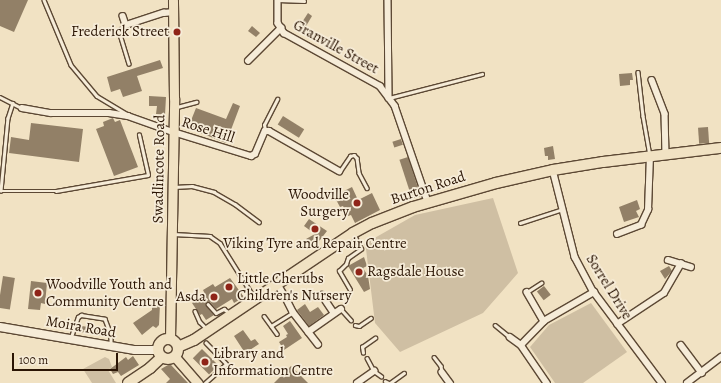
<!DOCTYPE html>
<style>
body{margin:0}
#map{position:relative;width:721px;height:383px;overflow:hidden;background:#f1e2c3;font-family:Alegreya,serif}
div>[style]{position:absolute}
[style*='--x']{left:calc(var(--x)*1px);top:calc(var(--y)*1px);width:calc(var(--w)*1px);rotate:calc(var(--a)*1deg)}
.green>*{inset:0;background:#cfbfa3}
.building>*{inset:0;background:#928067;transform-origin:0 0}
.roads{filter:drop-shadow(1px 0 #5c4834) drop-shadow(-1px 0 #5c4834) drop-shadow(0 1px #5c4834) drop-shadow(0 -1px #5c4834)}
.lane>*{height:2.5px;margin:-1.25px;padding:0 1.25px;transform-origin:1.25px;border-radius:1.25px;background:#f6ecd8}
.street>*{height:5.5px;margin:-2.75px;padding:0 2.75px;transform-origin:2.75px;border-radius:2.75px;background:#f6ecd8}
.secondary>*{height:8px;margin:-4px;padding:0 4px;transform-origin:4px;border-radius:4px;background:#f6ecd8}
.primary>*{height:9px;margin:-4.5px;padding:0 4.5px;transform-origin:4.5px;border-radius:4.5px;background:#f1e2c3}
.highway>*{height:10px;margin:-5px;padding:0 5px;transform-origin:5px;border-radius:5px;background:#f1e2c3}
.highway>.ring{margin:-5px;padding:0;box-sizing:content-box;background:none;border:10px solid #f1e2c3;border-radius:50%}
.dots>*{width:11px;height:11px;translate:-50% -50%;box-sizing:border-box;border:2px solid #f6ecd8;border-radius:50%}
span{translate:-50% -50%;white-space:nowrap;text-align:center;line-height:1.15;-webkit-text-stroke:3.5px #f6ecd8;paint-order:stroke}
.poi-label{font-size:15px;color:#2b1504}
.right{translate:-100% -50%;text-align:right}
.left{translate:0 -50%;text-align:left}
.street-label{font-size:15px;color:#2b1504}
.scale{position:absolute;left:12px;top:353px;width:106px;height:18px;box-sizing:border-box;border:2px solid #2b1504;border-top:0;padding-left:5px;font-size:12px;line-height:14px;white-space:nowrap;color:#2b1504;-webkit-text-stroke:3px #f6ecd8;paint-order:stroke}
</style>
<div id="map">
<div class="green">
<div style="clip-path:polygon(493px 198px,518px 273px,483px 313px,400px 352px,375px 323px,366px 249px,364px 244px,415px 215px)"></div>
<div style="clip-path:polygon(591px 303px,627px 352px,583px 383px,555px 383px,530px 347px,549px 325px)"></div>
<div style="clip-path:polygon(105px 357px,109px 359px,112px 367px,108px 370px,116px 383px,92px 383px,83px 369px)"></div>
</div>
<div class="building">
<div style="clip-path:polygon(0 0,28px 0,14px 32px,0 26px)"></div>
<div style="clip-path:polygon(308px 13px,312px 16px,302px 33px,297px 30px)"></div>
<div style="clip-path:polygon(252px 26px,260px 33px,256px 37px,248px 31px)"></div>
<div style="clip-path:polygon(160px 60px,163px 68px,137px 76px,142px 91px,123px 97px,120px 89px,111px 92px,107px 77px)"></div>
<div style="clip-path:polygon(632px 73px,633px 80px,630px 80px,630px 85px,620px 86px,619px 74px)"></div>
<div style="clip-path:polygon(149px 96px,166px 97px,165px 115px,156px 114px,157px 106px,149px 106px)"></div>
<div style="clip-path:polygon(233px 103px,240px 106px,226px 143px,188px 128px,196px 108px,226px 119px)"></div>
<div style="left:283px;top:116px;width:25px;height:10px;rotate:32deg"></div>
<div style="clip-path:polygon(113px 118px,115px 122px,120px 120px,138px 167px,114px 176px,96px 129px,104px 126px,103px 122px)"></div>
<div style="clip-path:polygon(31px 123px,83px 129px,79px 162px,9px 153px,11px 137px,29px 140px)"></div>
<div style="left:708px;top:127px;width:16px;height:10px;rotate:86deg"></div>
<div style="left:401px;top:139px;width:6px;height:9px;rotate:72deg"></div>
<div style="clip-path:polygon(553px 146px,555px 159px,548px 160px,548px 156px,545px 156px,544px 148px)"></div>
<div style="left:408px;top:157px;width:41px;height:9px;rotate:72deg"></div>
<div style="clip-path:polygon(352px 187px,358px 200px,372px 193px,380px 210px,355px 223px,351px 215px,348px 216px,343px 206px,340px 207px,334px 196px)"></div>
<div style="clip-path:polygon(637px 200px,640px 209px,636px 211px,639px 217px,624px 222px,619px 207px)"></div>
<div style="clip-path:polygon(309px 219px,327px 231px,320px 240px,310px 246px,306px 239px,315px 234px,304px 226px)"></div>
<div style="clip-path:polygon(364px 257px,367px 266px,363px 268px,368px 276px,370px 289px,364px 292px,348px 266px)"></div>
<div style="clip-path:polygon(669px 266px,672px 271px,665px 279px,660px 271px)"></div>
<div style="left:3px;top:276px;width:12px;height:32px;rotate:9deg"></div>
<div style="clip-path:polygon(230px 278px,244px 297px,234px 303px,232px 299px,216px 309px,210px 302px,206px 302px,206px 306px,214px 315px,206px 320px,202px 314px,200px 315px,192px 303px,205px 294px,203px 290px,213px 284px,215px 287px)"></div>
<div style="clip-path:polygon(31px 281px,47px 283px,45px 304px,41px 303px,40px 310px,28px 309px)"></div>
<div style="left:544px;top:286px;width:11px;height:9px;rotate:52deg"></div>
<div style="clip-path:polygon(152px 303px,160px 304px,159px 325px,156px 328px,153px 326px,142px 335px,133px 323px,152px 310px)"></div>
<div style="clip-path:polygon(305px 304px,310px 312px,318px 307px,324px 315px,309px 326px,297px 310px)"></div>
<div style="clip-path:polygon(290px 321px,302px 338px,284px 350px,279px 342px,287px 337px,286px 335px,288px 334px,283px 326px)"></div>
<div style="left:82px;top:326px;width:23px;height:6px;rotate:10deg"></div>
<div style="clip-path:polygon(243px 330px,251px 341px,255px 339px,259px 344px,245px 353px,234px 336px)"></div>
<div style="left:202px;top:349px;width:23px;height:13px;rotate:45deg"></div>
<div style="clip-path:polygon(133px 356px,139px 365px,121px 376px,118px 372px,113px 374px,110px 369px,126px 357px,128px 360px)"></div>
<div style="clip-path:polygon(168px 365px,171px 365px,188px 383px,166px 383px,170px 379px,161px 369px)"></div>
<div style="clip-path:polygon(291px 366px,308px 383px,274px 383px)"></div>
</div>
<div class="roads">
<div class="lane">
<div style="--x:44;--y:0;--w:70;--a:67.4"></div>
<div style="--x:71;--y:65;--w:40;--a:50"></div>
<div style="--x:97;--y:96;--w:33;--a:31"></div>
<div style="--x:278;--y:0;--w:26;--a:2"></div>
<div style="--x:126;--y:25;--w:9;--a:139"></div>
<div style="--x:119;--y:31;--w:34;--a:73"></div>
<div style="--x:638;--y:72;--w:44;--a:83.5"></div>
<div style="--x:643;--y:116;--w:39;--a:80"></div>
<div style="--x:0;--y:97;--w:25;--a:27"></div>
<div style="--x:389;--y:98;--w:96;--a:-14.5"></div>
<div style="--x:13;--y:103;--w:16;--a:108"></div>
<div style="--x:8;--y:118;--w:73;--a:95.5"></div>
<div style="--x:1;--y:191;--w:55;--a:0"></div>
<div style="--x:56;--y:191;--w:93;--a:-9.9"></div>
<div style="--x:148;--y:175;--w:41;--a:-102.7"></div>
<div style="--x:177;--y:107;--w:20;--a:-15"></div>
<div style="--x:265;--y:130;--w:5;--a:-101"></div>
<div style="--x:264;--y:125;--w:29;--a:-63"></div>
<div style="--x:340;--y:171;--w:18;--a:-56"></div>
<div style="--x:350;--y:156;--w:4;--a:-14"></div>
<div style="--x:354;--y:155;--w:4;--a:45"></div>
<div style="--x:357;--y:158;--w:15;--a:82"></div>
<div style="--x:359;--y:173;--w:17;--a:62"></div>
<div style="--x:174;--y:187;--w:18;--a:-3"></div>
<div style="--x:192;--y:186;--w:23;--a:15"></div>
<div style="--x:214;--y:192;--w:24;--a:30"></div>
<div style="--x:235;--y:204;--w:30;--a:37"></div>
<div style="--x:520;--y:223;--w:45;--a:-18"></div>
<div style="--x:173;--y:234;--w:37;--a:3"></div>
<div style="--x:210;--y:236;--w:12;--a:35"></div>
<div style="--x:220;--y:243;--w:64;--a:57.8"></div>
<div style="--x:350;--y:290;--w:22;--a:-120"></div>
<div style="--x:339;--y:271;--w:10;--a:-45"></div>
<div style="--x:346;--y:264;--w:6;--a:-72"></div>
<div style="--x:348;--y:258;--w:16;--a:-35"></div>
<div style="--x:361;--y:249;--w:16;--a:-117"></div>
<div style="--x:527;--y:292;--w:17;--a:-33"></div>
<div style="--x:307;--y:293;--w:5;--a:53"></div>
<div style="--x:310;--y:297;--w:12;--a:-20"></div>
<div style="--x:321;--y:293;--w:8;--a:60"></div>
<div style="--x:208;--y:304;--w:12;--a:48"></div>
<div style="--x:216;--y:313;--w:9;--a:-27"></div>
<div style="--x:224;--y:309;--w:7;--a:34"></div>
<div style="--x:341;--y:309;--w:15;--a:48"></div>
<div style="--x:195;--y:311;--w:12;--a:66"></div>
<div style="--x:200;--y:322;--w:8;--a:45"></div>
<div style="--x:264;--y:316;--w:22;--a:54"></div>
<div style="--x:355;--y:325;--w:4;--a:14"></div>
<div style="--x:359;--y:326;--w:14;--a:-34"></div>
<div style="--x:495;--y:325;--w:19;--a:39"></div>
<div style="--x:271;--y:326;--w:26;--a:-32"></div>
<div style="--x:71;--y:337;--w:21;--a:-71"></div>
<div style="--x:78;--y:317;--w:4;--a:-34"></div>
<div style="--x:81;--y:315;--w:24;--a:9"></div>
<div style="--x:105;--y:319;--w:17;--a:69"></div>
<div style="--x:111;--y:335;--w:9;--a:90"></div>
<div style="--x:363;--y:353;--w:6;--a:-99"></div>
<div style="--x:362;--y:347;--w:16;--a:-35"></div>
<div style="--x:434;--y:357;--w:11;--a:52"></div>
<div style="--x:441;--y:366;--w:6;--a:81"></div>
<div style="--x:367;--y:358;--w:15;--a:62"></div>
<div style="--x:374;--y:371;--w:9;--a:36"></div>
<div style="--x:385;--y:381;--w:4;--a:27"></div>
<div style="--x:205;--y:383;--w:28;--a:-42"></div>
<div style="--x:226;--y:364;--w:29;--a:-134"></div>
<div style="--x:390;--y:383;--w:17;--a:-36"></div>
</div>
<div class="street">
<div style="--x:278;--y:0;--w:23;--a:90"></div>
<div style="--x:278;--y:23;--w:12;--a:59"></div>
<div style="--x:284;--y:33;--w:110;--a:28.9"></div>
<div style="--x:380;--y:86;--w:25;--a:53"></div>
<div style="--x:395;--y:106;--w:102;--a:71"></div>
<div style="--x:388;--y:0;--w:98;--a:89.4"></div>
<div style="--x:123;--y:16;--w:9;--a:72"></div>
<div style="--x:126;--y:25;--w:40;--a:-18"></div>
<div style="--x:164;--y:13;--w:9;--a:-6"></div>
<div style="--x:248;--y:61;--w:47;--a:-45"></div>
<div style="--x:652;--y:80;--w:36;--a:69"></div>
<div style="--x:665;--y:114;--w:40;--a:88.6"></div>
<div style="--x:22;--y:108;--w:29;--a:10"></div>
<div style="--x:51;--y:113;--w:58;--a:0"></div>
<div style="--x:109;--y:113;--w:19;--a:9"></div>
<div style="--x:128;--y:116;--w:48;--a:19.6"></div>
<div style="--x:173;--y:132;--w:82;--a:17.1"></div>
<div style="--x:251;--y:156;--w:4;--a:-27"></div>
<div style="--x:255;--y:154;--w:25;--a:-67"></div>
<div style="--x:265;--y:131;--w:4;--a:0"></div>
<div style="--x:269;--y:131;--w:81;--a:29.7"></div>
<div style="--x:553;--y:170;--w:90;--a:75.8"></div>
<div style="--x:575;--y:257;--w:40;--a:62"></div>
<div style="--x:594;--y:292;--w:114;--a:53.2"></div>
<div style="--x:617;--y:234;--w:26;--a:-21"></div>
<div style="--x:641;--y:225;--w:17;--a:-65"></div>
<div style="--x:648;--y:210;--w:54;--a:-87.9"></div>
<div style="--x:668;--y:260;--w:24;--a:17"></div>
<div style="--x:277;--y:283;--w:17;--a:59"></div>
<div style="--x:286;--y:298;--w:16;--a:63"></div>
<div style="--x:293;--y:312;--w:41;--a:52"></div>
<div style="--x:527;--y:292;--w:34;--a:60"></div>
<div style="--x:326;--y:301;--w:14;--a:56"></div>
<div style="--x:617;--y:324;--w:56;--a:-33.4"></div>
<div style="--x:664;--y:293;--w:34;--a:-60"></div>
<div style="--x:308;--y:332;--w:40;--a:-34.9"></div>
<div style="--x:510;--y:337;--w:14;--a:36"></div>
<div style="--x:521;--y:345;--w:46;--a:55.6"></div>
<div style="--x:521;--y:345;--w:33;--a:-46"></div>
<div style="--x:544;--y:321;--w:58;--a:-30.1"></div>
<div style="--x:681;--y:345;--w:35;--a:53"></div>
<div style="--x:442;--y:372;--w:14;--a:54"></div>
<div style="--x:357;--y:383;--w:21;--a:-35"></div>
<div style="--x:687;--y:383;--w:43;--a:-37.4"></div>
</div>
<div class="secondary">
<div style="--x:0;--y:327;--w:137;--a:9.7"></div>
<div style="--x:135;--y:350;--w:23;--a:0"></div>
</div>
<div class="primary">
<div style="--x:170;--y:339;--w:241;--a:-89"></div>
<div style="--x:174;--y:98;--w:98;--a:-90.6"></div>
<div style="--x:175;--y:357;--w:35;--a:49"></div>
</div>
<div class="highway">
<div class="ring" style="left:158px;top:339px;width:10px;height:10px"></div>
<div style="--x:178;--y:347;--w:17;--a:-24"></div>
<div style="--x:194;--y:340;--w:192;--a:-33.9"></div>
<div style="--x:353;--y:233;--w:21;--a:-28"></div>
<div style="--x:372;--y:223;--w:44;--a:-21.3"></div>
<div style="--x:413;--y:207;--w:86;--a:-16.1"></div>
<div style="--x:496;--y:183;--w:58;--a:-12.8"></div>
<div style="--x:553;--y:170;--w:51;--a:-9.1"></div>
<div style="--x:603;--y:162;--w:119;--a:-6.8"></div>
<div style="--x:128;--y:383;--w:27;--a:-34"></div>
<div style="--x:150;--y:368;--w:16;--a:-43"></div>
</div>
</div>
<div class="dots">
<div style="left:177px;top:32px;background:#8f2418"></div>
<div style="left:357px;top:203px;background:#8f2418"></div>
<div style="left:315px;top:229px;background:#8f2418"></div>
<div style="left:359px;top:272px;background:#8f2418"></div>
<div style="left:229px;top:287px;background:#8f2418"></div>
<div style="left:38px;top:293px;background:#8f2418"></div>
<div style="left:214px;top:297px;background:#8f2418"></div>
<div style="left:205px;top:362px;background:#8f2418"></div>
</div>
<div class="poi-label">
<span class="right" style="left:169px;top:32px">Frederick Street</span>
<span class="right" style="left:349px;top:203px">Woodville<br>Surgery</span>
<span style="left:315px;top:244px">Viking Tyre and Repair Centre</span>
<span class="left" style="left:367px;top:272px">Ragsdale House</span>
<span class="left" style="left:237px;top:287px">Little Cherubs<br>Children's Nursery</span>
<span class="left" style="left:46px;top:293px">Woodville Youth and<br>Community Centre</span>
<span class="right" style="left:206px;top:297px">Asda</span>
<span class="left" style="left:213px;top:362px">Library and<br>Information Centre</span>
</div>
<div class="street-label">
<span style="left:336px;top:47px;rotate:29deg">Granville Street</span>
<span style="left:208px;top:130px;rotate:18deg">Rose Hill</span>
<span style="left:159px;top:169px;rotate:-89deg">Swadlincote Road</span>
<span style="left:428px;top:188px;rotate:-18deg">Burton Road</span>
<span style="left:609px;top:287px;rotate:58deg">Sorrel Drive</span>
<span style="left:81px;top:327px;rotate:10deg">Moira Road</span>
</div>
<div class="scale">100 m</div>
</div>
